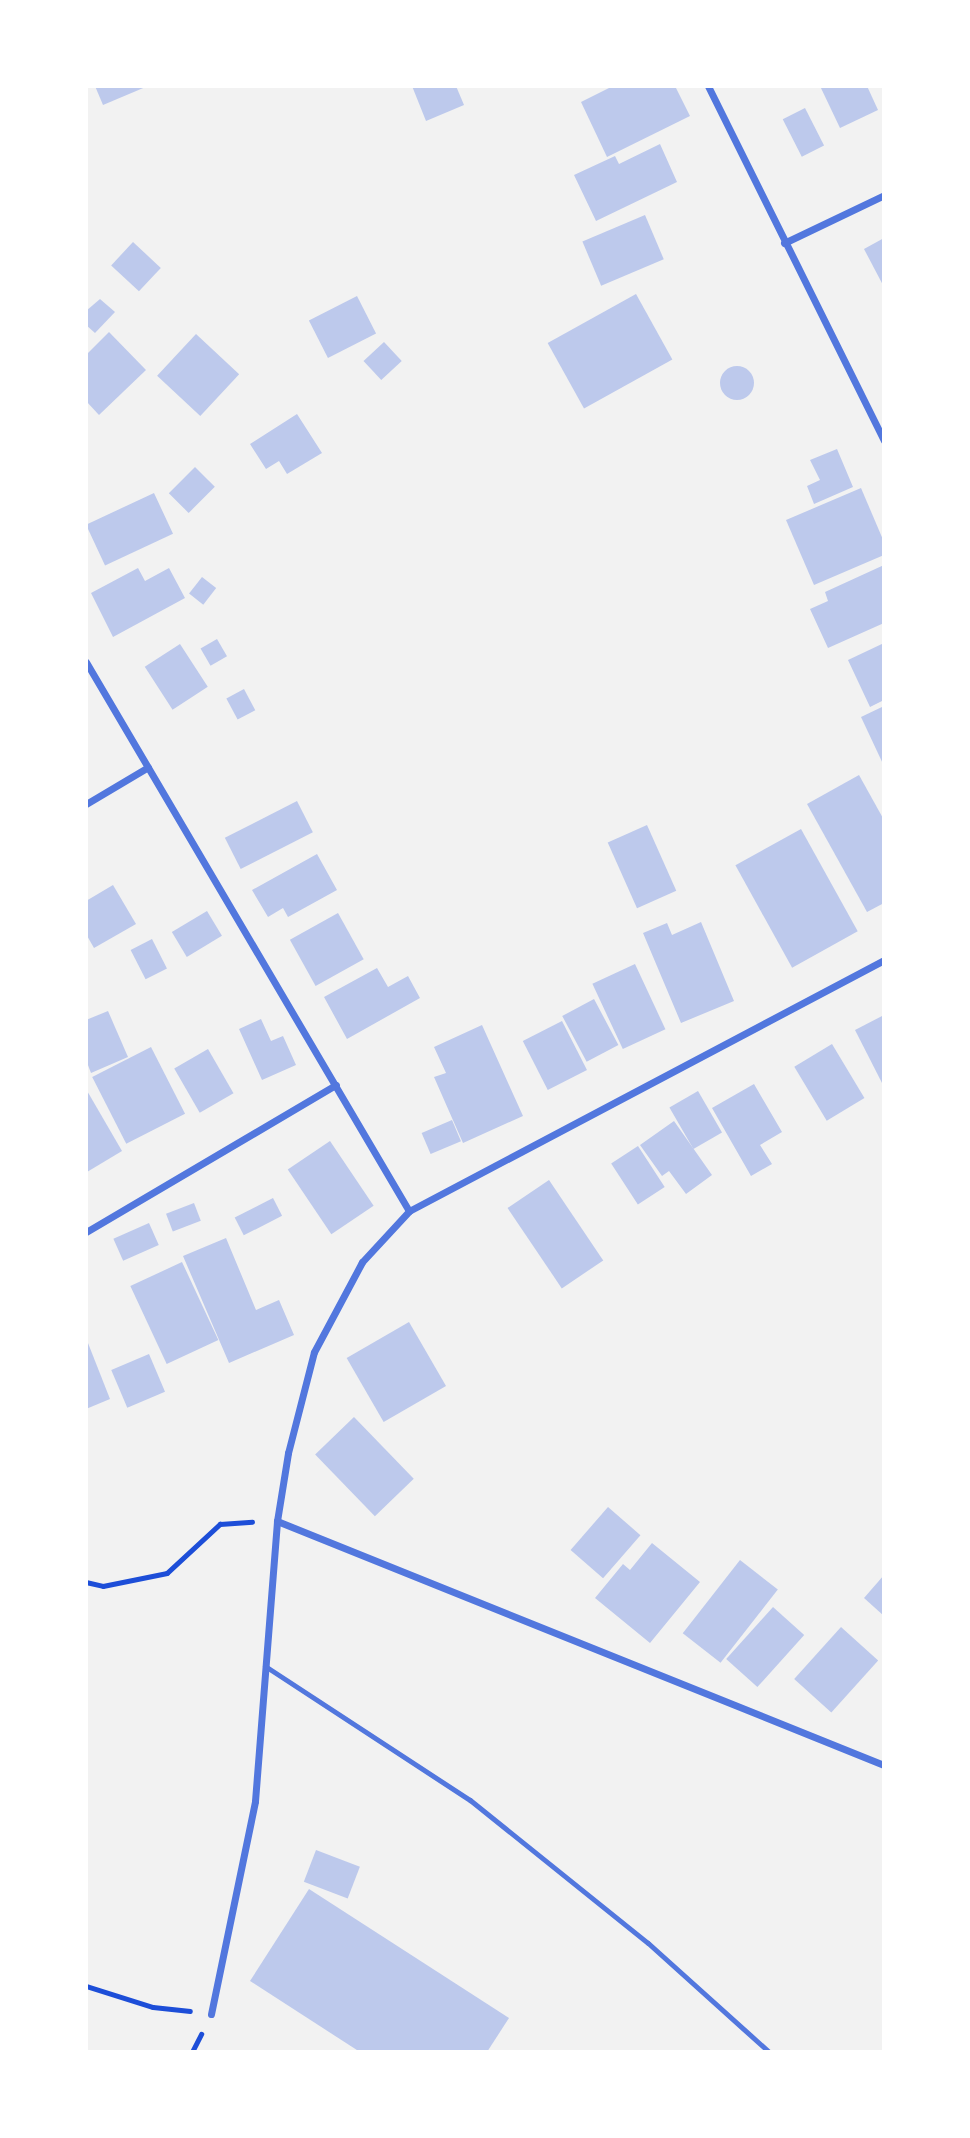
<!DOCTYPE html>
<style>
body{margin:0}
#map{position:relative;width:970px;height:2138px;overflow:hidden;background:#f2f2f2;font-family:Rubik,sans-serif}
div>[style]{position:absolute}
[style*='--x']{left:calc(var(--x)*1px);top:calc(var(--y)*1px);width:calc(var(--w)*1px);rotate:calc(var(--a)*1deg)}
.building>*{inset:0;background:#bdc9ec;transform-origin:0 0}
.round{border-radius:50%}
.path>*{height:4.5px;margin:-2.25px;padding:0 2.25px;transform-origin:2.25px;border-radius:2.25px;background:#1d4ed8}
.service>*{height:5px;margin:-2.5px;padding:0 2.5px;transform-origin:2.5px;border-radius:2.5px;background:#5277de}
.minor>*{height:7px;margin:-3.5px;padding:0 3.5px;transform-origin:3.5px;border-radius:3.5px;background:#5277de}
span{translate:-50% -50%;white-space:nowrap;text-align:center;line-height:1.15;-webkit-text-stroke:6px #fff;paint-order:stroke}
.frame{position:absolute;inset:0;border:88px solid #fff;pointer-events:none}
</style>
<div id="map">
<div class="building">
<div style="clip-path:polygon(95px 86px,148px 86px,103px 105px)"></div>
<div style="clip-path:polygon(412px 86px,456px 86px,464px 105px,426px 121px)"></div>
<div style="clip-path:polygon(613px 86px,675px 86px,690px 116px,607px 157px,581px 102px)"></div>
<div style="clip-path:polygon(820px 86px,867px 86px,878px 110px,840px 128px)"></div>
<div style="left:805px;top:108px;width:42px;height:25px;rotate:63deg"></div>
<div style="clip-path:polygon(660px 144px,677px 182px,596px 221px,574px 175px,615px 156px,619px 164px)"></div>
<div style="left:645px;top:215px;width:48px;height:68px;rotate:67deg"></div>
<div style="clip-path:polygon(884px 238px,884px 287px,864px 249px)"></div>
<div style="left:133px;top:242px;width:38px;height:32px;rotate:43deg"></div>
<div style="left:636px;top:294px;width:75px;height:101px;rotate:61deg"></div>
<div style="left:357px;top:296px;width:42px;height:54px;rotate:63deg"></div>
<div style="clip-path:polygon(100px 299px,115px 312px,95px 333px,86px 325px,86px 311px)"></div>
<div style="clip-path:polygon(109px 332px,146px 370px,99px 415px,86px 401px,86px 355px)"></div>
<div style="left:196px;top:334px;width:59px;height:57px;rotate:43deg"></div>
<div style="left:384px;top:342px;width:26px;height:28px;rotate:47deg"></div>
<div class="round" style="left:720px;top:366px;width:34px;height:34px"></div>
<div style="clip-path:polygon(297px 414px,322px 453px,287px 474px,279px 461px,266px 469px,250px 444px)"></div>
<div style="clip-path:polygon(837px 449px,853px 487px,814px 504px,807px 486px,820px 480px,810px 460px)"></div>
<div style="left:195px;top:467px;width:28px;height:37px;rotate:45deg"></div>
<div style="clip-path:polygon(861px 488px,884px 542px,884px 555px,814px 585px,786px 520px)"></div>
<div style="left:154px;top:493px;width:45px;height:75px;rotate:65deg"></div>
<div style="clip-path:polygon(884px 565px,884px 623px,828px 648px,810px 609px,828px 601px,825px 592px)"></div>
<div style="clip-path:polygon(138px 568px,145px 581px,169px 568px,185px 598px,113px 637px,91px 593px)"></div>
<div style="left:202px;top:577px;width:18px;height:21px;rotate:38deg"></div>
<div style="left:217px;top:639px;width:20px;height:19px;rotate:60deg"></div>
<div style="clip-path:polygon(884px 643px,884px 700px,870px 707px,848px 660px)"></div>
<div style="left:180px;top:644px;width:51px;height:42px;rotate:57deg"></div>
<div style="left:244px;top:689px;width:24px;height:20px;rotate:62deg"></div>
<div style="clip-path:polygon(884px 706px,884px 766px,861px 717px)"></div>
<div style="clip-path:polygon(859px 775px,884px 820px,884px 903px,867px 912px,807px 804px)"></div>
<div style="left:297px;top:801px;width:35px;height:81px;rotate:63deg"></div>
<div style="left:647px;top:825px;width:72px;height:43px;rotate:66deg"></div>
<div style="left:801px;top:829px;width:117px;height:75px;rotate:61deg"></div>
<div style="clip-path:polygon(317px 854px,337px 890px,288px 917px,283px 908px,268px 917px,252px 890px)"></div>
<div style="clip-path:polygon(113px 885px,136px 924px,94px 948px,86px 934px,86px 901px)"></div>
<div style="left:207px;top:911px;width:29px;height:41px;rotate:59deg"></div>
<div style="left:338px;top:913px;width:53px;height:55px;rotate:61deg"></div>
<div style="clip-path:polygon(701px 922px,734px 1001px,681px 1023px,643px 933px,667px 923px,672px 935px)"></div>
<div style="left:152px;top:939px;width:33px;height:24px;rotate:63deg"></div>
<div style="left:635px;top:964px;width:72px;height:47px;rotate:65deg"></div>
<div style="clip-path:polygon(377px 968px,388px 987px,408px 976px,420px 998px,347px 1039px,324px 997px)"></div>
<div style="left:594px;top:999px;width:52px;height:36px;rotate:62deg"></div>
<div style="clip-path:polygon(108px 1011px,128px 1057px,91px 1073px,86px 1060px,86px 1020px)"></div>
<div style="clip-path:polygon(884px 1015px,884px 1082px,882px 1083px,855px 1030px)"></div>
<div style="clip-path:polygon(261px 1019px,271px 1041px,283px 1036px,296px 1065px,262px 1080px,239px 1029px)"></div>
<div style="left:562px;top:1021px;width:55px;height:44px;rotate:63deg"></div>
<div style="clip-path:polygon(482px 1025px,523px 1116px,463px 1143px,434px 1077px,446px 1073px,434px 1047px)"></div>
<div style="left:832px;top:1044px;width:63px;height:44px;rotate:59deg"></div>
<div style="left:151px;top:1047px;width:75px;height:66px;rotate:63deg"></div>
<div style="left:208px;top:1049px;width:51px;height:39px;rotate:60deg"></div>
<div style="clip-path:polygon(754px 1084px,782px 1132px,760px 1145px,772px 1164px,751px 1176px,712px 1108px)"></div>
<div style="clip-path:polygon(86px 1089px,122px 1151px,87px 1172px,86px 1170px)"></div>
<div style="left:698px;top:1091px;width:48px;height:33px;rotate:60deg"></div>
<div style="left:452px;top:1120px;width:23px;height:33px;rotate:67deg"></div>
<div style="clip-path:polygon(674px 1121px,712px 1175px,686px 1194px,669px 1171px,662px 1176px,640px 1145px)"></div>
<div style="left:330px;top:1141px;width:78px;height:51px;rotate:56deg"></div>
<div style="left:638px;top:1146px;width:49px;height:32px;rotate:57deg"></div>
<div style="left:549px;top:1180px;width:97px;height:50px;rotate:56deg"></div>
<div style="left:273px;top:1198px;width:20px;height:43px;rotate:63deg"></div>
<div style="left:194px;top:1203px;width:19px;height:30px;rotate:69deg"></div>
<div style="left:149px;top:1223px;width:24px;height:39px;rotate:66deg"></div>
<div style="clip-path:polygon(226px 1238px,256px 1310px,279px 1300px,294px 1335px,229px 1363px,183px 1256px)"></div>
<div style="left:182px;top:1262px;width:86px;height:57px;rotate:65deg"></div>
<div style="left:409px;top:1322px;width:74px;height:72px;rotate:60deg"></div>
<div style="clip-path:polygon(86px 1338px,110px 1399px,86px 1409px)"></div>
<div style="left:149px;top:1354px;width:41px;height:41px;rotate:67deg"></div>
<div style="left:354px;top:1417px;width:86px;height:54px;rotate:46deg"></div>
<div style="left:608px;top:1507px;width:43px;height:57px;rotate:41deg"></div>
<div style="clip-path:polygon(652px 1543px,700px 1582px,650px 1643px,595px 1598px,623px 1564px,630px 1570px)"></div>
<div style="left:740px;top:1560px;width:48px;height:93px;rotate:38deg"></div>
<div style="clip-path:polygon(884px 1575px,884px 1616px,864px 1598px)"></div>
<div style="left:773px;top:1607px;width:42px;height:70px;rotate:42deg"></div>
<div style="left:841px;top:1627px;width:50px;height:70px;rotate:42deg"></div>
<div style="left:316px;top:1850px;width:47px;height:34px;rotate:21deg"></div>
<div style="clip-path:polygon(309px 1889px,509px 2018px,487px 2052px,360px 2052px,250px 1981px)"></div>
</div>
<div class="path">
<div style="--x:86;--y:1582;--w:17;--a:13"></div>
<div style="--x:103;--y:1586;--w:65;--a:-11.5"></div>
<div style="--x:167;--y:1573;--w:72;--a:-42.8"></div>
<div style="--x:220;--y:1524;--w:32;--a:-4"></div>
<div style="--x:86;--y:1986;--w:70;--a:17.4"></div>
<div style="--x:153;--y:2007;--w:37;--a:6"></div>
<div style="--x:192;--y:2052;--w:20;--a:-63"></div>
</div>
<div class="service">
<div style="--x:265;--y:1666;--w:245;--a:33.2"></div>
<div style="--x:470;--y:1800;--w:228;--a:38.8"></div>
<div style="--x:648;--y:1943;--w:163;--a:42"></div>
</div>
<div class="minor">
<div style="--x:708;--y:86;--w:396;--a:63.6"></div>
<div style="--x:784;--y:243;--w:111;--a:-25.6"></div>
<div style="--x:86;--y:662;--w:637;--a:59.53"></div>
<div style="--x:86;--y:804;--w:72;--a:-30.8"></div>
<div style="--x:86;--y:1232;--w:290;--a:-30.5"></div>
<div style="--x:277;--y:1521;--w:654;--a:21.9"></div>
<div style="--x:211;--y:2014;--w:217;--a:-78.3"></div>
<div style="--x:255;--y:1801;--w:281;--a:-85.5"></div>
<div style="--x:277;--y:1521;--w:69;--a:-80.8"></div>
<div style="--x:288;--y:1453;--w:104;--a:-75.6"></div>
<div style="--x:314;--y:1352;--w:102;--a:-61.9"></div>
<div style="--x:362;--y:1262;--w:69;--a:-47.3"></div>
<div style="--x:409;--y:1211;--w:537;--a:-27.85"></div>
</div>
<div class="frame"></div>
</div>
